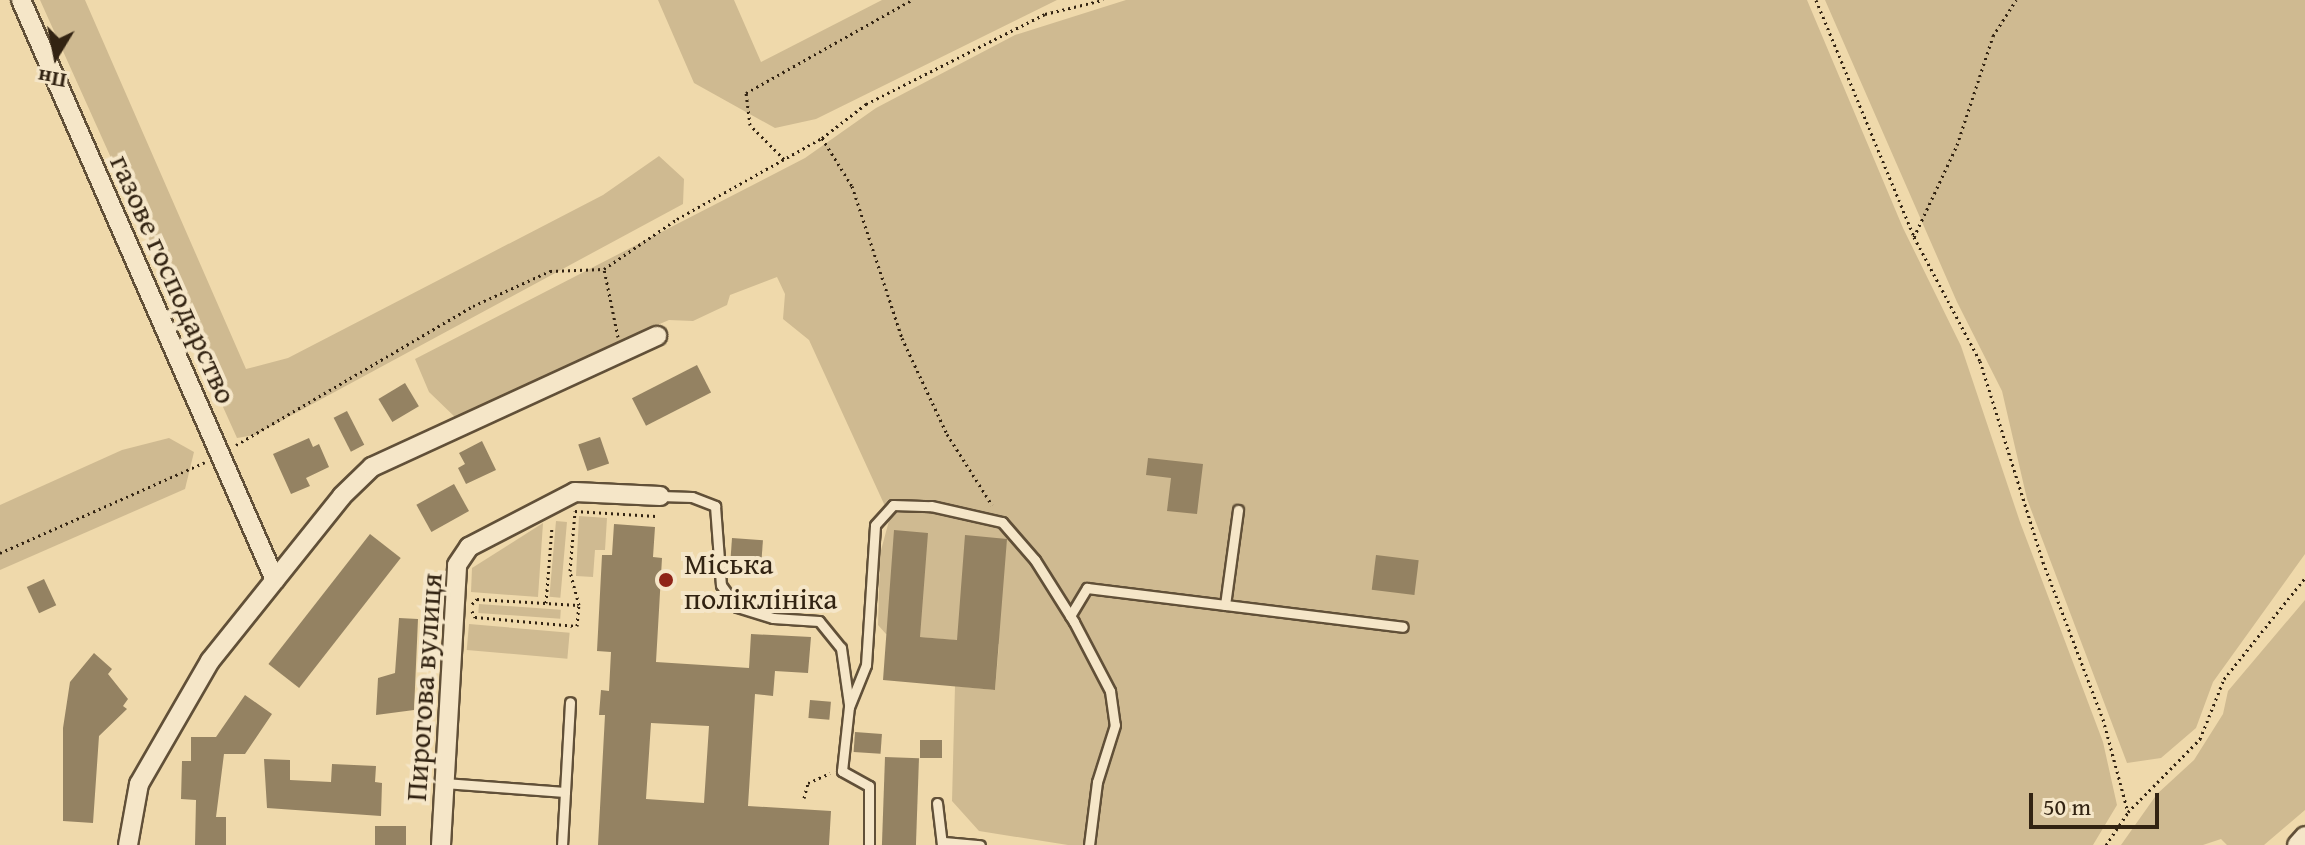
<!DOCTYPE html>
<meta charset="utf-8">
<style>
body{margin:0}
#map{position:relative;width:2305px;height:845px;overflow:hidden;background:#efd9ab;font-family:"Gentium Book Plus",serif}
div>[style]{position:absolute}
[style*='--x']{left:calc(var(--x)*1px);top:calc(var(--y)*1px);width:calc(var(--w)*1px);rotate:calc(var(--a)*1deg)}
.green>*{inset:0;background:#cfba91;transform-origin:0 0}
.building>*{inset:0;background:#948262;transform-origin:0 0}
.path>*{height:3px;margin-top:-1.5px;transform-origin:0;background:repeating-linear-gradient(90deg,#322312 0 2px,transparent 0 6px)}
.roads{filter:drop-shadow(2px 0 #615038) drop-shadow(-2px 0 #615038) drop-shadow(0 2px #615038) drop-shadow(0 -2px #615038)}
.lane>*{height:9px;margin:-4.5px;padding:0 4.5px;transform-origin:4.5px;border-radius:4.5px;background:#f5e6c8}
.street>*{height:18px;margin:-9px;padding:0 9px;transform-origin:9px;border-radius:9px;background:#f5e6c8}
.dots>*{width:22px;height:22px;translate:-50% -50%;box-sizing:border-box;border:4px solid #f5e6c8;border-radius:50%}
span{translate:-50% -50%;white-space:nowrap;text-align:center;line-height:1.15;-webkit-text-stroke:8px #f5e6c8;paint-order:stroke}
.street-label{font-size:30px;color:#322312}
.poi-label{font-size:30px;color:#322312}
.left{translate:0 -50%;text-align:left}
.north{position:absolute;left:16px;top:16px;width:80px;height:80px;-webkit-text-stroke:6px #f5e6c8;paint-order:stroke;rotate:190deg;font-size:22px;font-weight:700;line-height:32px;text-align:center;color:#322312}
.north::after{content:'';display:block;margin:auto;width:28px;height:36px;background:#322312;clip-path:polygon(50% 0,100% 100%,50% 72%,0 100%)}
.scale{position:absolute;left:2029px;top:793px;width:130px;height:36px;box-sizing:border-box;border:4px solid #322312;border-top:0;padding-left:10px;font-size:24px;line-height:28px;white-space:nowrap;color:#322312;-webkit-text-stroke:6px #f5e6c8;paint-order:stroke}
</style>
<div id="map">
<div class="green">
<div style="clip-path:polygon(40px 0,85px 0,246px 369px,288px 358px,603px 195px,659px 156px,684px 179px,683px 204px,255px 435px,237px 438px)"></div>
<div style="clip-path:polygon(658px 0,734px 0,761px 62px,882px 0,1057px 0,816px 119px,775px 128px,694px 83px)"></div>
<div style="clip-path:polygon(1126px 0,1807px 0,1903px 228px,1961px 346px,2020px 522px,2103px 742px,2117px 805px,2093px 845px,1068px 845px,979px 831px,952px 801px,955px 686px,995px 690px,999px 644px,886px 634px,878px 625px,880px 554px,890px 517px,809px 340px,783px 319px,785px 294px,777px 277px,730px 295px,727px 305px,693px 321px,669px 320px,648px 329px,457px 419px,429px 392px,415px 359px,805px 158px,876px 108px,1015px 35px)"></div>
<div style="clip-path:polygon(1825px 0,2305px 0,2305px 554px,2213px 682px,2196px 728px,2161px 758px,2127px 763px,2027px 499px,2002px 391px,1957px 302px)"></div>
<div style="clip-path:polygon(169px 438px,194px 452px,185px 489px,0 570px,0 505px,122px 450px)"></div>
<div style="clip-path:polygon(579px 516px,607px 518px,605px 550px,595px 550px,593px 577px,576px 576px)"></div>
<div style="left:556px;top:521px;width:11px;height:76px;rotate:5deg"></div>
<div style="clip-path:polygon(543px 523px,538px 597px,471px 592px,472px 568px)"></div>
<div style="clip-path:polygon(2305px 600px,2305px 810px,2264px 845px,2227px 845px,2221px 839px,2203px 845px,2121px 845px,2157px 794px,2194px 760px,2223px 714px,2228px 691px)"></div>
<div style="left:479px;top:604px;width:82px;height:9px;rotate:4deg"></div>
<div style="left:469px;top:624px;width:101px;height:26px;rotate:5deg"></div>
</div>
<div class="building">
<div style="left:697px;top:365px;width:31px;height:73px;rotate:63deg"></div>
<div style="left:405px;top:383px;width:27px;height:31px;rotate:59deg"></div>
<div style="left:347px;top:411px;width:38px;height:15px;rotate:63deg"></div>
<div style="left:600px;top:437px;width:28px;height:23px;rotate:71deg"></div>
<div style="clip-path:polygon(309px 438px,313px 447px,319px 444px,329px 467px,306px 478px,310px 486px,291px 494px,273px 454px)"></div>
<div style="clip-path:polygon(482px 441px,496px 470px,466px 484px,458px 468px,465px 464px,459px 453px)"></div>
<div style="clip-path:polygon(1148px 458px,1203px 464px,1197px 514px,1167px 511px,1171px 478px,1146px 475px)"></div>
<div style="left:454px;top:484px;width:31px;height:43px;rotate:61deg"></div>
<div style="clip-path:polygon(evenodd,614px 524px,655px 527px,653px 557px,662px 558px,656px 662px,749px 668px,751px 634px,811px 637px,808px 673px,775px 671px,773px 696px,755px 694px,748px 806px,831px 811px,829px 845px,598px 845px,605px 715px,599px 715px,601px 690px,609px 691px,611px 652px,597px 651px,602px 555px,612px 555px,614px 524px,651px 723px,709px 726px,704px 803px,646px 799px,651px 723px)"></div>
<div style="clip-path:polygon(894px 530px,928px 533px,920px 637px,957px 640px,965px 535px,1007px 539px,995px 690px,883px 680px)"></div>
<div style="left:370px;top:534px;width:39px;height:165px;rotate:38deg"></div>
<div style="left:732px;top:538px;width:31px;height:31px;rotate:4deg"></div>
<div style="left:1376px;top:555px;width:43px;height:35px;rotate:7deg"></div>
<div style="left:44px;top:579px;width:29px;height:19px;rotate:65deg"></div>
<div style="clip-path:polygon(399px 618px,418px 619px,414px 710px,376px 715px,378px 678px,395px 673px)"></div>
<div style="clip-path:polygon(94px 653px,112px 669px,108px 674px,128px 699px,123px 706px,127px 709px,99px 736px,93px 823px,63px 821px,63px 728px,70px 682px)"></div>
<div style="clip-path:polygon(245px 695px,272px 714px,245px 754px,224px 754px,216px 817px,226px 817px,226px 845px,195px 845px,196px 800px,181px 799px,182px 761px,191px 761px,191px 737px,216px 737px)"></div>
<div style="left:810px;top:700px;width:21px;height:18px;rotate:5deg"></div>
<div style="left:855px;top:732px;width:27px;height:20px;rotate:4deg"></div>
<div style="left:920px;top:740px;width:22px;height:18px"></div>
<div style="left:885px;top:757px;width:34px;height:88px;rotate:2deg"></div>
<div style="clip-path:polygon(264px 759px,290px 760px,290px 780px,331px 782px,332px 764px,376px 766px,375px 782px,382px 783px,381px 816px,267px 808px)"></div>
<div style="left:375px;top:826px;width:31px;height:19px"></div>
</div>
<div class="path">
<div style="--x:1816;--y:0;--w:256;--a:67.5"></div>
<div style="--x:1914;--y:237;--w:140;--a:62"></div>
<div style="--x:1980;--y:361;--w:211;--a:72.6"></div>
<div style="--x:2043;--y:562;--w:168;--a:69.1"></div>
<div style="--x:2103;--y:719;--w:96;--a:75"></div>
<div style="--x:822;--y:138;--w:57;--a:58"></div>
<div style="--x:852;--y:186;--w:160;--a:71.8"></div>
<div style="--x:902;--y:338;--w:106;--a:64.9"></div>
<div style="--x:947;--y:434;--w:84;--a:57.6"></div>
<div style="--x:784;--y:159;--w:48;--a:-135"></div>
<div style="--x:750;--y:125;--w:32;--a:-97"></div>
<div style="--x:746;--y:93;--w:190;--a:-29.3"></div>
<div style="--x:1914;--y:237;--w:102;--a:-64.9"></div>
<div style="--x:1957;--y:145;--w:115;--a:-71.7"></div>
<div style="--x:1993;--y:36;--w:43;--a:-57.4"></div>
<div style="--x:618;--y:337;--w:69;--a:-101.6"></div>
<div style="--x:604;--y:269;--w:88;--a:-34.4"></div>
<div style="--x:677;--y:219;--w:166;--a:-29.2"></div>
<div style="--x:822;--y:138;--w:56;--a:-37.7"></div>
<div style="--x:866;--y:104;--w:200;--a:-26.7"></div>
<div style="--x:1045;--y:14;--w:60;--a:-13.6"></div>
<div style="--x:236;--y:445;--w:275;--a:-30.4"></div>
<div style="--x:473;--y:306;--w:85;--a:-24.4"></div>
<div style="--x:550;--y:271;--w:54;--a:-2.1"></div>
<div style="--x:0;--y:553;--w:224;--a:-23.9"></div>
<div style="--x:546;--y:603;--w:76;--a:-85.5"></div>
<div style="--x:472;--y:604;--w:7;--a:-45"></div>
<div style="--x:477;--y:599;--w:101;--a:3.4"></div>
<div style="--x:472;--y:611;--w:7;--a:63"></div>
<div style="--x:475;--y:617;--w:102;--a:5"></div>
<div style="--x:577;--y:626;--w:21;--a:-85"></div>
<div style="--x:579;--y:605;--w:35;--a:-105"></div>
<div style="--x:570;--y:571;--w:60;--a:-85.2"></div>
<div style="--x:575;--y:511;--w:81;--a:3.5"></div>
<div style="--x:804;--y:798;--w:16;--a:-75"></div>
<div style="--x:808;--y:783;--w:24;--a:-24"></div>
<div style="--x:2106;--y:845;--w:40;--a:-56"></div>
<div style="--x:2128;--y:812;--w:103;--a:-45.4"></div>
<div style="--x:2200;--y:739;--w:65;--a:-68.2"></div>
<div style="--x:2224;--y:679;--w:129;--a:-51.3"></div>
</div>
<div class="roads">
<div class="lane">
<div style="--x:660;--y:496;--w:32;--a:2"></div>
<div style="--x:692;--y:497;--w:25;--a:21"></div>
<div style="--x:715;--y:506;--w:79;--a:85.7"></div>
<div style="--x:721;--y:585;--w:27;--a:54"></div>
<div style="--x:737;--y:607;--w:38;--a:17"></div>
<div style="--x:773;--y:618;--w:46;--a:3.7"></div>
<div style="--x:819;--y:621;--w:35;--a:51"></div>
<div style="--x:841;--y:648;--w:57;--a:81.9"></div>
<div style="--x:1225;--y:605;--w:96;--a:-82.2"></div>
<div style="--x:1070;--y:616;--w:33;--a:-59"></div>
<div style="--x:1087;--y:588;--w:318;--a:7"></div>
<div style="--x:444;--y:783;--w:121;--a:4.3"></div>
<div style="--x:565;--y:792;--w:53;--a:93.2"></div>
<div style="--x:565;--y:792;--w:90;--a:-86.8"></div>
<div style="--x:937;--y:803;--w:42;--a:83.2"></div>
<div style="--x:944;--y:842;--w:36;--a:5"></div>
<div style="--x:869;--y:845;--w:59;--a:-90"></div>
<div style="--x:869;--y:786;--w:31;--a:-151"></div>
<div style="--x:842;--y:771;--w:64;--a:-83.8"></div>
<div style="--x:849;--y:707;--w:45;--a:-68"></div>
<div style="--x:866;--y:665;--w:140;--a:-86.3"></div>
<div style="--x:875;--y:525;--w:27;--a:-48"></div>
<div style="--x:893;--y:505;--w:38;--a:2"></div>
<div style="--x:931;--y:506;--w:73;--a:12.7"></div>
<div style="--x:1002;--y:522;--w:50;--a:49"></div>
<div style="--x:1035;--y:560;--w:73;--a:57.8"></div>
<div style="--x:1074;--y:622;--w:78;--a:62.4"></div>
<div style="--x:1110;--y:691;--w:34;--a:82"></div>
<div style="--x:1115;--y:725;--w:60;--a:107.5"></div>
<div style="--x:1097;--y:782;--w:64;--a:97.2"></div>
</div>
<div class="street">
<div style="--x:21;--y:0;--w:633;--a:66.35"></div>
<div style="--x:128;--y:845;--w:62;--a:-79.8"></div>
<div style="--x:139;--y:784;--w:142;--a:-60"></div>
<div style="--x:210;--y:661;--w:211;--a:-51.3"></div>
<div style="--x:342;--y:496;--w:42;--a:-44"></div>
<div style="--x:372;--y:467;--w:314;--a:-24.7"></div>
<div style="--x:441;--y:845;--w:280;--a:-86.7"></div>
<div style="--x:457;--y:565;--w:22;--a:-56"></div>
<div style="--x:469;--y:547;--w:119;--a:-27.4"></div>
<div style="--x:575;--y:492;--w:85;--a:2.7"></div>
<div style="--x:2297;--y:845;--w:12;--a:-48"></div>
</div>
</div>
<div class="dots">
<div style="left:666px;top:580px;background:#8f2418"></div>
</div>
<div class="street-label">
<span style="left:174px;top:279px;rotate:66deg">газове господарство</span>
<span style="left:423px;top:687px;rotate:-86deg">Пирогова вулиця</span>
</div>
<div class="poi-label">
<span class="left" style="left:684px;top:580px">Міська<br>поліклініка</span>
</div>
<div class="north">Пн</div>
<div class="scale">50 m</div>
</div>
